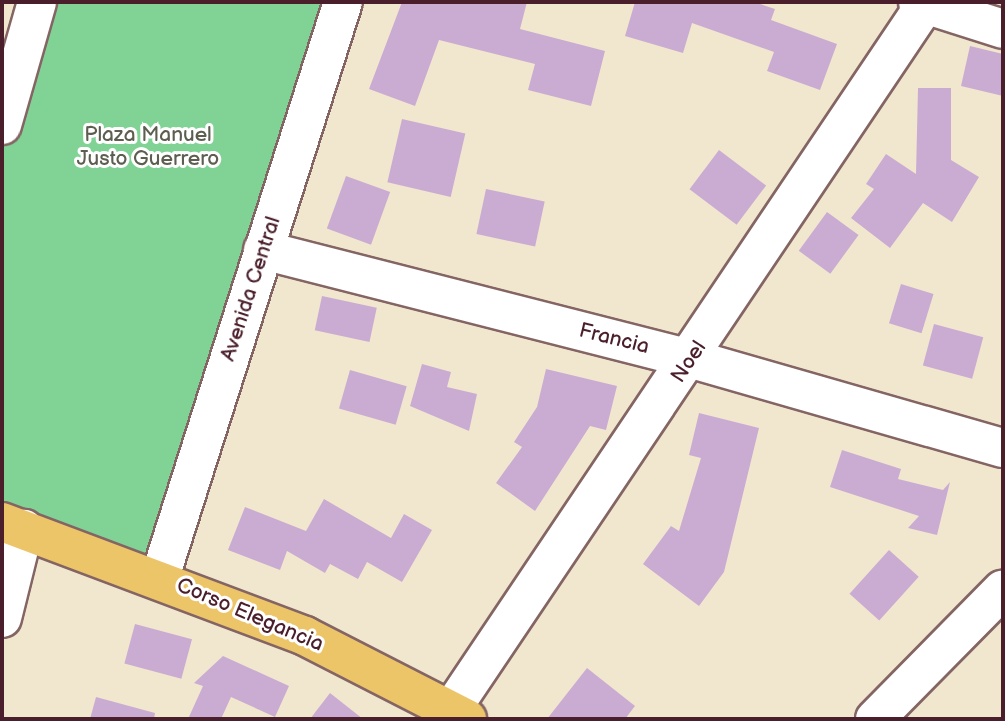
<!DOCTYPE html>
<style>
body{margin:0}
#map{position:relative;width:1005px;height:721px;overflow:hidden;background:#f1e7ce;font-family:"Balsamiq Sans",sans-serif}
div>[style]{position:absolute}
[style*='--x']{left:calc(var(--x)*1px);top:calc(var(--y)*1px);width:calc(var(--w)*1px);rotate:calc(var(--a)*1deg)}
.green>*{inset:0;background:#80d395}
.building>*{inset:0;background:#caacd3;transform-origin:0 0}
.roads{filter:drop-shadow(2px 0 #846564) drop-shadow(-2px 0 #846564) drop-shadow(0 2px #846564) drop-shadow(0 -2px #846564)}
.minor>*{height:38px;margin:-19px;padding:0 19px;transform-origin:19px;border-radius:19px;background:#fff}
.major>*{height:38px;margin:-19px;padding:0 19px;transform-origin:19px;border-radius:19px;background:#edc569}
span{translate:-50% -50%;white-space:nowrap;text-align:center;line-height:1.15;-webkit-text-stroke:6px #fff;paint-order:stroke}
.park-label{font-size:21px;color:#5d5e50}
.street-label{font-size:21px;color:#4a1f2b}
.frame{position:absolute;inset:0;border:4px solid #4a1f2b;pointer-events:none}
</style>
<div id="map">
<div class="green">
<div style="clip-path:polygon(38px 2px,343px 2px,160px 577px,2px 522px,2px 139px)"></div>
</div>
<div class="building">
<div style="clip-path:polygon(402px 2px,527px 2px,520px 29px,605px 51px,591px 106px,528px 90px,535px 64px,439px 40px,415px 106px,369px 89px)"></div>
<div style="clip-path:polygon(635px 2px,754px 2px,775px 9px,771px 20px,837px 44px,820px 90px,767px 71px,774px 52px,692px 23px,683px 53px,625px 36px)"></div>
<div style="clip-path:polygon(970px 46px,1003px 54px,1003px 96px,961px 86px)"></div>
<div style="clip-path:polygon(918px 88px,951px 88px,951px 160px,979px 177px,952px 222px,923px 203px,890px 248px,851px 218px,874px 189px,866px 184px,886px 154px,916px 174px)"></div>
<div style="left:402px;top:119px;width:65px;height:65px;rotate:13deg"></div>
<div style="left:719px;top:150px;width:59px;height:49px;rotate:37deg"></div>
<div style="left:346px;top:176px;width:47px;height:56px;rotate:20deg"></div>
<div style="left:486px;top:189px;width:60px;height:46px;rotate:12deg"></div>
<div style="left:827px;top:212px;width:39px;height:48px;rotate:36deg"></div>
<div style="left:901px;top:284px;width:34px;height:41px;rotate:17deg"></div>
<div style="left:322px;top:296px;width:56px;height:35px;rotate:12deg"></div>
<div style="left:934px;top:324px;width:51px;height:43px;rotate:15deg"></div>
<div style="clip-path:polygon(422px 364px,451px 372px,447px 387px,477px 394px,469px 431px,410px 406px)"></div>
<div style="clip-path:polygon(546px 369px,617px 386px,606px 430px,590px 426px,535px 511px,496px 483px,522px 447px,514px 442px,537px 407px)"></div>
<div style="left:350px;top:370px;width:59px;height:40px;rotate:16deg"></div>
<div style="clip-path:polygon(699px 413px,759px 428px,724px 572px,699px 606px,643px 564px,671px 526px,679px 531px,701px 458px,689px 455px)"></div>
<div style="clip-path:polygon(842px 450px,901px 469px,898px 479px,943px 490px,950px 482px,937px 535px,908px 528px,919px 516px,830px 487px)"></div>
<div style="clip-path:polygon(324px 499px,391px 538px,404px 514px,432px 530px,402px 582px,367px 562px,358px 579px,330px 564px,325px 573px,287px 551px,280px 570px,228px 550px,245px 507px,306px 531px)"></div>
<div style="left:889px;top:550px;width:40px;height:59px;rotate:42deg"></div>
<div style="left:135px;top:624px;width:59px;height:41px;rotate:15deg"></div>
<div style="clip-path:polygon(223px 656px,289px 686px,275px 717px,231px 697px,221px 719px,188px 719px,203px 686px,194px 683px)"></div>
<div style="clip-path:polygon(587px 668px,635px 706px,625px 719px,547px 719px)"></div>
<div style="clip-path:polygon(330px 693px,363px 719px,310px 719px)"></div>
<div style="clip-path:polygon(96px 697px,155px 713px,154px 719px,90px 719px)"></div>
</div>
<div class="roads">
<div class="minor">
<div style="--x:918;--y:2;--w:89;--a:17.6"></div>
<div style="--x:2;--y:125;--w:128;--a:-74.1"></div>
<div style="--x:263;--y:250;--w:443;--a:14.3"></div>
<div style="--x:692;--y:359;--w:323;--a:16"></div>
<div style="--x:160;--y:577;--w:603;--a:-72.35"></div>
<div style="--x:2;--y:618;--w:92;--a:-76.1"></div>
<div style="--x:445;--y:719;--w:864;--a:-56.09"></div>
<div style="--x:875;--y:719;--w:182;--a:-45.4"></div>
</div>
<div class="major">
<div style="--x:2;--y:522;--w:324;--a:20.6"></div>
<div style="--x:305;--y:636;--w:182;--a:27.1"></div>
</div>
</div>
<div class="park-label">
<span style="left:148px;top:147px">Plaza Manuel<br>Justo Guerrero</span>
</div>
<div class="street-label">
<span style="left:251px;top:289px;rotate:-72deg">Avenida Central</span>
<span style="left:614px;top:339px;rotate:14deg">Francia</span>
<span style="left:689px;top:362px;rotate:-56deg">Noel</span>
<span style="left:250px;top:615px;rotate:23deg">Corso Elegancia</span>
</div>
<div class="frame"></div>
</div>
